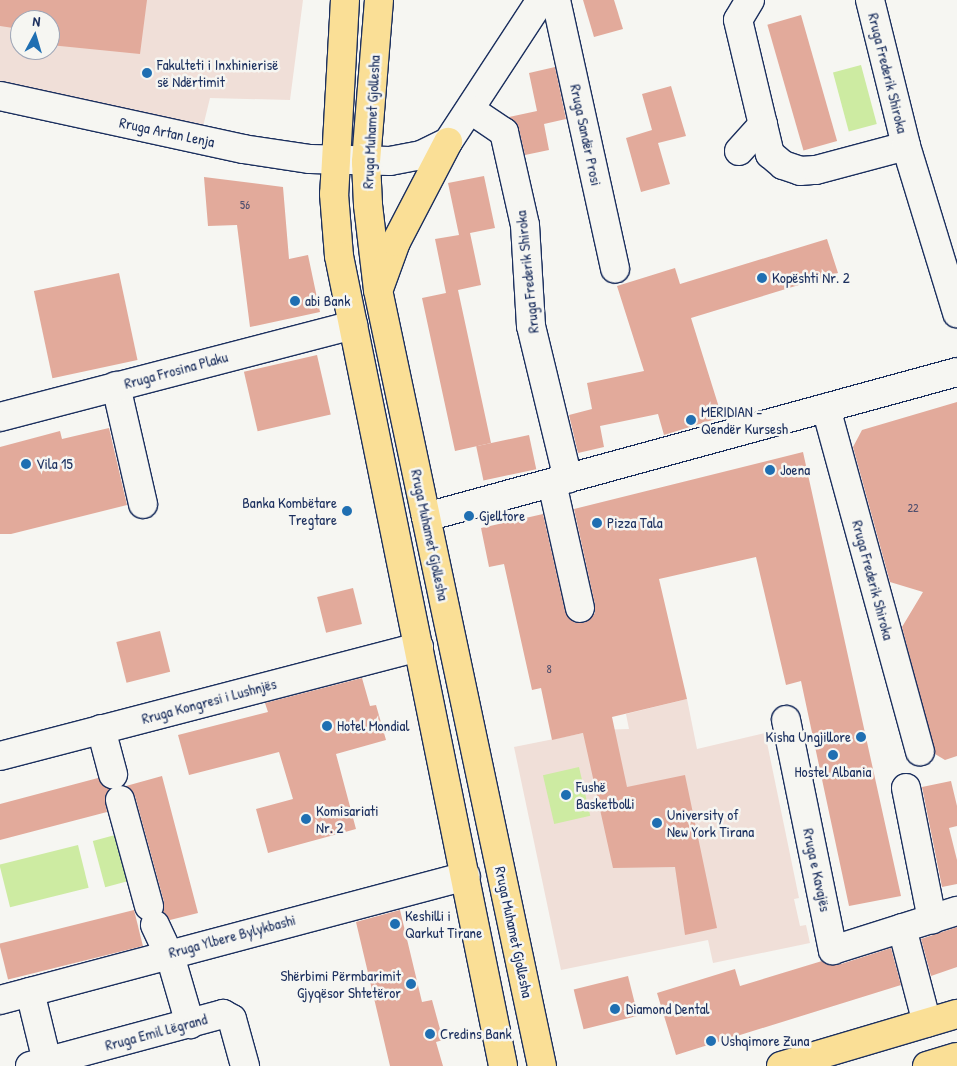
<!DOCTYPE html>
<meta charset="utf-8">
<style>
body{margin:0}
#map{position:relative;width:957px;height:1066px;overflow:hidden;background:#f6f6f2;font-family:"Patrick Hand",sans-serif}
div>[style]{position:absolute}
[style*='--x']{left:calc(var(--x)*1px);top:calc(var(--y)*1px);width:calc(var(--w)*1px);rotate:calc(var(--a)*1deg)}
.built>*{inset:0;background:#f0dfd8}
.green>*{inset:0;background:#cdeba2;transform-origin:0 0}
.building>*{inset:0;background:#e2aa9b;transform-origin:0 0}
.roads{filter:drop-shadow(1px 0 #1b2f5e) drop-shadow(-1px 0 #1b2f5e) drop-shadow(0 1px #1b2f5e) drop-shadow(0 -1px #1b2f5e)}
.minor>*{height:28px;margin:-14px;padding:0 14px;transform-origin:14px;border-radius:14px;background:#f6f6f2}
.major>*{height:28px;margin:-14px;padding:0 14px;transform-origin:14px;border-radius:14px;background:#fadf96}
.dots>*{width:14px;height:14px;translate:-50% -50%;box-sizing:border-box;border:2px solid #f6f6f2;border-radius:50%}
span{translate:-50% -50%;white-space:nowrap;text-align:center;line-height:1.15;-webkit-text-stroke:5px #f6f6f2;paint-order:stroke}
.number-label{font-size:12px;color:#4d4e6d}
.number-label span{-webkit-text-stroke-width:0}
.poi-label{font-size:15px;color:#1b2f5e}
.left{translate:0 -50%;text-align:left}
.right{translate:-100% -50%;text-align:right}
.street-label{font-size:15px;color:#1b2f5e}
.north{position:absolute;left:10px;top:10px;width:50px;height:50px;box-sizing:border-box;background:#f6f6f2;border:1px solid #9ea6b7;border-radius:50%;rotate:6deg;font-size:14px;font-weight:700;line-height:20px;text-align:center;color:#1b2f5e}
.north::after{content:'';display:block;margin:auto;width:18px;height:22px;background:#1f6fb2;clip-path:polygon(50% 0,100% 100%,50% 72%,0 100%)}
</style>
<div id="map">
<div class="built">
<div style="clip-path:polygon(evenodd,0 0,303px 0,290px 100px,210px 98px,200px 139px,0 96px,0 0,20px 20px,50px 20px,50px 50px,20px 50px,20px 20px)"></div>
<div style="clip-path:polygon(687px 699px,697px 749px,765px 733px,799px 898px,794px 899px,800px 926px,806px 925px,810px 943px,713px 963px,708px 940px,561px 970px,514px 747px,599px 730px,629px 729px,626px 714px)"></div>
</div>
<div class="green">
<div style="left:861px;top:65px;width:61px;height:29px;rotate:75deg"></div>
<div style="left:579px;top:767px;width:50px;height:37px;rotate:77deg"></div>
<div style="left:115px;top:835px;width:48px;height:23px;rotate:75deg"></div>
<div style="left:78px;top:845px;width:44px;height:81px;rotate:76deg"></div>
</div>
<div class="building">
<div style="clip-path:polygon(0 0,147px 0,140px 54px,50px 45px,50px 20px,20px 20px,20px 29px,0 26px)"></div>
<div style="clip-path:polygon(583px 0,614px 0,623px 29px,594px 37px)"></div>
<div style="left:801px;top:15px;width:131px;height:35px;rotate:74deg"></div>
<div style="clip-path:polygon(555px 67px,566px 119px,544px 124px,549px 150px,525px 155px,519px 129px,509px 117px,537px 111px,529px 73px)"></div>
<div style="clip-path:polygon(671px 86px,686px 136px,658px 143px,670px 184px,641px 192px,626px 138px,652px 130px,642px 94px)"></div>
<div style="clip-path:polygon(484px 176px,495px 228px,470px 233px,481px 285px,458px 290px,491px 443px,455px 451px,422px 298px,446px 293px,435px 239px,459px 235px,448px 183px)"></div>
<div style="clip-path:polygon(204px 177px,283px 187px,289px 259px,308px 255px,320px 312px,250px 327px,237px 225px,208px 226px)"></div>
<div style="clip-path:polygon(827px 239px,838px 273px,691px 318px,722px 417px,664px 435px,658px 414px,600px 426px,604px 447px,578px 453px,569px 415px,592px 409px,587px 383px,644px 371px,617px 286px,675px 268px,680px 284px)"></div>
<div style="left:119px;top:273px;width:89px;height:87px;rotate:78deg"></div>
<div style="left:317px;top:355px;width:61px;height:75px;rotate:77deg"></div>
<div style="clip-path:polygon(957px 402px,957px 756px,945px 760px,935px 754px,902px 627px,923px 592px,890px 582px,853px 447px,862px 430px)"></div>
<div style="clip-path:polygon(109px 428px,127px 505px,11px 534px,0 534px,0 447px,60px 431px,62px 439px)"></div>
<div style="left:529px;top:435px;width:35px;height:54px;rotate:78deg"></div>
<div style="clip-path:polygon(803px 452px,901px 896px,849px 906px,801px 681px,786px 685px,756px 557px,659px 579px,687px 699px,612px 717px,627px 787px,685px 775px,717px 928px,685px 935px,675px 867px,613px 868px,583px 733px,552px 740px,541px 688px,532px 690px,504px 564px,489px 567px,481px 528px,543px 514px,565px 611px,575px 623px,584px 623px,595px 613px,595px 605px,574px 509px)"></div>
<div style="left:353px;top:588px;width:37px;height:37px;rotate:76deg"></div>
<div style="left:160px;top:631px;width:42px;height:45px;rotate:76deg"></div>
<div style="clip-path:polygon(362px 678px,370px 706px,376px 705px,386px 740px,336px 754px,356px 829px,268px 853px,256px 809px,293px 799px,279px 752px,189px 775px,178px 735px,268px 712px,265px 703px)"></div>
<div style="clip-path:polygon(162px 776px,198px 913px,170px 920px,163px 912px,164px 902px,135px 796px,126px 786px)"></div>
<div style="clip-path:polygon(98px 778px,109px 789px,105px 797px,107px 812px,0 840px,0 804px)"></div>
<div style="clip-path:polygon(951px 781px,957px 806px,957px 826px,949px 828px,957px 860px,957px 884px,942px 887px,922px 787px)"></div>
<div style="left:134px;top:910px;width:37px;height:139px;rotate:76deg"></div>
<div style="clip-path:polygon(400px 910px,422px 1002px,432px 1000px,443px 1040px,436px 1042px,443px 1066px,390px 1066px,356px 922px)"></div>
<div style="clip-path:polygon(957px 927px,957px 967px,931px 976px,921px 939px)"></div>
<div style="clip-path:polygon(891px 948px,901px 985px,676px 1055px,657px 993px,735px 969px,740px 986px,822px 961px,838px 965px)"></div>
<div style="left:628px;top:976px;width:41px;height:56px;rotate:76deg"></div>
</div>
<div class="roads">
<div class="minor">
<div style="--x:556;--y:0;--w:275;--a:77.6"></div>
<div style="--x:750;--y:0;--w:23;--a:121"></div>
<div style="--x:738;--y:20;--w:138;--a:76.6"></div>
<div style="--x:770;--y:154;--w:17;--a:40"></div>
<div style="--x:783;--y:165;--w:18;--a:19"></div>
<div style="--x:800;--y:171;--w:16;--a:-4"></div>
<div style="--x:816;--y:170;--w:93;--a:-14.9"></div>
<div style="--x:870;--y:0;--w:150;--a:76.1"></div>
<div style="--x:906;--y:146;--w:175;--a:73"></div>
<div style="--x:0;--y:96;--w:249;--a:12.3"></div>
<div style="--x:243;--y:149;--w:68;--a:8.5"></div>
<div style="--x:310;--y:159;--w:80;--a:1.4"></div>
<div style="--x:390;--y:161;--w:32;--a:-11"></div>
<div style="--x:421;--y:155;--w:30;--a:-26"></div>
<div style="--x:448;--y:142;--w:170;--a:-56.8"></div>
<div style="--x:471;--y:110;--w:40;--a:34"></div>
<div style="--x:504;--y:132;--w:95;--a:77.3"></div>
<div style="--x:525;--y:225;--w:101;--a:86.6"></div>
<div style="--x:531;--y:326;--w:157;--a:76.4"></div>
<div style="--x:739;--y:151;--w:36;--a:-48"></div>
<div style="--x:116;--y:386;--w:121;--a:77.1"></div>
<div style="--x:826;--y:408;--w:356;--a:74.7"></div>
<div style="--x:0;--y:417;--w:365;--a:-14.6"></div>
<div style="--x:552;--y:483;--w:128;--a:77.4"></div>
<div style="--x:426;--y:517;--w:550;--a:-15.27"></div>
<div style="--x:786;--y:720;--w:235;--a:78.5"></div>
<div style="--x:833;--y:950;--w:130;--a:-17.5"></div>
<div style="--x:101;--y:729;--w:47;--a:75.1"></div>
<div style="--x:0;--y:756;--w:433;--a:-14.6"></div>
<div style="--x:906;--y:788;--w:134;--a:78.8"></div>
<div style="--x:120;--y:800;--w:110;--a:74.7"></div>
<div style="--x:155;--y:925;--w:38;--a:65"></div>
<div style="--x:171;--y:959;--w:68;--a:73.7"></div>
<div style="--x:902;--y:928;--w:98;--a:75.3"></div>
<div style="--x:30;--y:992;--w:71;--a:76.2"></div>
<div style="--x:0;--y:1000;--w:482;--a:-14.9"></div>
<div style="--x:30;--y:1066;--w:200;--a:-15.1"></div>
<div style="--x:223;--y:1014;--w:10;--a:29"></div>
<div style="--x:232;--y:1019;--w:49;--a:74.5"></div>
</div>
<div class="major">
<div style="--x:345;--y:0;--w:194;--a:93.2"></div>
<div style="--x:334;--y:194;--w:62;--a:85.4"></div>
<div style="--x:339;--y:256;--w:826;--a:78.55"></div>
<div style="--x:379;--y:0;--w:163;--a:94.6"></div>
<div style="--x:366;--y:162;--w:43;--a:87.3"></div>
<div style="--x:368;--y:205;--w:86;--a:83.3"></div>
<div style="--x:378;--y:290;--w:793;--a:78.07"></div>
<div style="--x:380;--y:286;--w:47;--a:-70"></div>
<div style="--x:396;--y:242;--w:113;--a:-62.5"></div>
<div style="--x:781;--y:1066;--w:184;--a:-16.5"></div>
<div style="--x:927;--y:1066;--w:31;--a:-17"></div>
</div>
</div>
<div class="dots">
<div style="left:147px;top:73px;background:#1f6fb2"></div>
<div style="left:762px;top:278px;background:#1f6fb2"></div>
<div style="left:295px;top:301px;background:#1f6fb2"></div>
<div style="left:691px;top:420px;background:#1f6fb2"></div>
<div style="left:26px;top:464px;background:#1f6fb2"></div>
<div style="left:770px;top:470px;background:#1f6fb2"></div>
<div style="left:347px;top:511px;background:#1f6fb2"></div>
<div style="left:469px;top:516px;background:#1f6fb2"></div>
<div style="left:597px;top:523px;background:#1f6fb2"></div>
<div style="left:327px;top:726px;background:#1f6fb2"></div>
<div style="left:861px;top:737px;background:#1f6fb2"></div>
<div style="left:833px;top:755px;background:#1f6fb2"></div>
<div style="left:566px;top:795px;background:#1f6fb2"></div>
<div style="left:306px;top:819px;background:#1f6fb2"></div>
<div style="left:657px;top:823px;background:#1f6fb2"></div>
<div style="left:395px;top:924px;background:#1f6fb2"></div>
<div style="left:411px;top:984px;background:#1f6fb2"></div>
<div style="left:615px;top:1009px;background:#1f6fb2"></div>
<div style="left:430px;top:1034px;background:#1f6fb2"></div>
<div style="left:711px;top:1041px;background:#1f6fb2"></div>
</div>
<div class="number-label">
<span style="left:245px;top:205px">56</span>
<span style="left:913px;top:508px">22</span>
<span style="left:549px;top:669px">8</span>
</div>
<div class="poi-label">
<span class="left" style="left:157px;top:73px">Fakulteti i Inxhinierisë<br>së Ndërtimit</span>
<span class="left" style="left:772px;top:278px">Kopështi Nr. 2</span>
<span class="left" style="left:305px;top:301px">abi Bank</span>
<span class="left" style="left:701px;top:420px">MERIDIAN -<br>Qendër Kursesh</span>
<span class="left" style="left:36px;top:464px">Vila 15</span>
<span class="left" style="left:780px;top:470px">Joena</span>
<span class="right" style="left:337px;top:511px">Banka Kombëtare<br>Tregtare</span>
<span class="left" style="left:479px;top:516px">Gjelltore</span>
<span class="left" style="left:607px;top:523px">Pizza Tala</span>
<span class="left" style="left:337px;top:726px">Hotel Mondial</span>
<span class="right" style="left:851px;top:737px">Kisha Ungjillore</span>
<span style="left:833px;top:772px">Hostel Albania</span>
<span class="left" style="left:576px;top:795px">Fushë<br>Basketbolli</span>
<span class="left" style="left:316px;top:819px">Komisariati<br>Nr. 2</span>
<span class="left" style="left:667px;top:823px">University of<br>New York Tirana</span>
<span class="left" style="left:405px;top:924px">Keshilli i<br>Qarkut Tirane</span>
<span class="right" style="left:401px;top:984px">Shërbimi Përmbarimit<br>Gjyqësor Shtetëror</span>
<span class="left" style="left:626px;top:1009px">Diamond Dental</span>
<span class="left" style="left:440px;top:1034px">Credins Bank</span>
<span class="left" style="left:721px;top:1041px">Ushqimore Zuna</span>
</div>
<div class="street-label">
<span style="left:888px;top:73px;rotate:76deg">Rruga Frederik Shiroka</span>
<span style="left:371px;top:122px;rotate:-87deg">Rruga Muhamet Gjollesha</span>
<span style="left:167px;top:132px;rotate:12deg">Rruga Artan Lenja</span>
<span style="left:586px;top:135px;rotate:78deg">Rruga Sandër Prosi</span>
<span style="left:527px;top:272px;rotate:-96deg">Rruga Frederik Shiroka</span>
<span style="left:176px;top:370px;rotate:-15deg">Rruga Frosina Plaku</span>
<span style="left:430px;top:535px;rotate:78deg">Rruga Muhamet Gjollesha</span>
<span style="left:873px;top:580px;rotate:75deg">Rruga Frederik Shiroka</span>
<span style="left:209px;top:701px;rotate:-15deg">Rruga Kongresi i Lushnjës</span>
<span style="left:817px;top:870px;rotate:78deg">Rruga e Kavajës</span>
<span style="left:514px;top:932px;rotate:78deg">Rruga Muhamet Gjollesha</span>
<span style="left:232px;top:936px;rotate:-15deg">Rruga Ylbere Bylykbashi</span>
<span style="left:156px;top:1032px;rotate:-15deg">Rruga Emil Lëgrand</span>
</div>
<div class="north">N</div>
</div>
